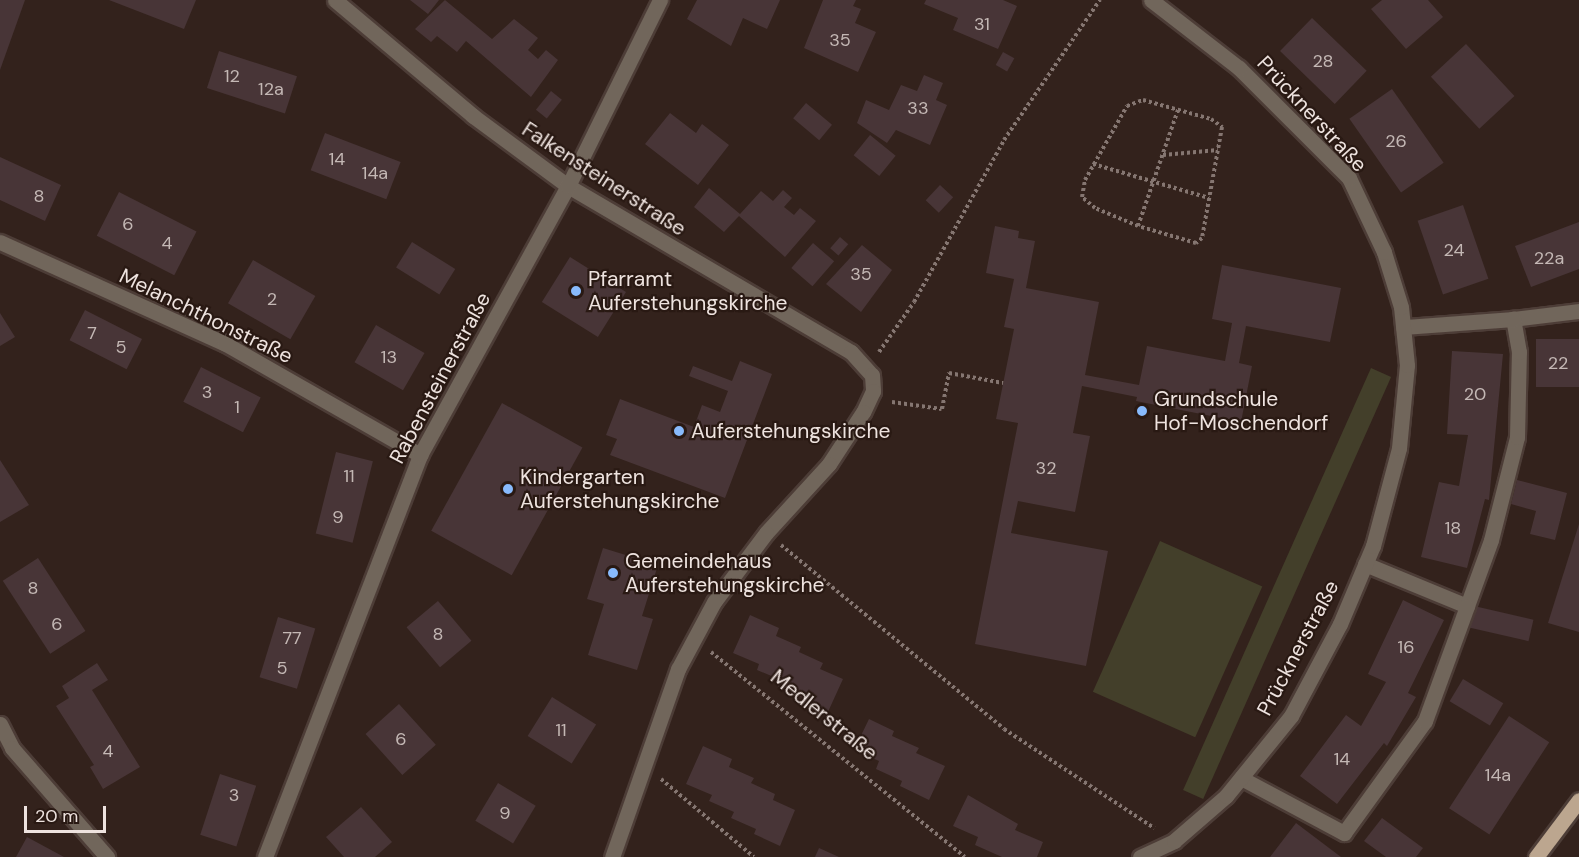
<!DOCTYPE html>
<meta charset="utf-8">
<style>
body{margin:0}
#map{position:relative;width:1579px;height:857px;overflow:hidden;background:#33221c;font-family:"DM Sans",sans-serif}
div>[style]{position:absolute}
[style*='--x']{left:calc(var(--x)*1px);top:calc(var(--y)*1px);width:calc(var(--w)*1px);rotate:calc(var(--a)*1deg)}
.green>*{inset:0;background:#433f2a;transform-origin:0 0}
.building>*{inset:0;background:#483537;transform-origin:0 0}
.path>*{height:4px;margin-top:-2px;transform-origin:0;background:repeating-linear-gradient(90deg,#857671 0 3px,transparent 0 6px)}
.roads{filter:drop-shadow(2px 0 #4d3d37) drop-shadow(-2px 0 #4d3d37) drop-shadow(0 2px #4d3d37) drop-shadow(0 -2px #4d3d37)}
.minor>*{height:15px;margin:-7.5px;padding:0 7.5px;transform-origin:7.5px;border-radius:7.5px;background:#71665b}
.major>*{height:15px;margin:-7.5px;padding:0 7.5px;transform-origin:7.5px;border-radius:7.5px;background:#bca68f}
.dots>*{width:16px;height:16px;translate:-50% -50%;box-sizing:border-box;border:3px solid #291913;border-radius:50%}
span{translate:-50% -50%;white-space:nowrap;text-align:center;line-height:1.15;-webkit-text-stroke:4.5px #291913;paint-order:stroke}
.number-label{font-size:18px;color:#c4b8b5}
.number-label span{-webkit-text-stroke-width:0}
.street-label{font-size:21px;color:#eee3df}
.poi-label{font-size:21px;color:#eee3df}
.left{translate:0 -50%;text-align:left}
.scale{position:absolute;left:24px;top:806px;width:82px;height:27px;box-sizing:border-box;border:3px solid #eee3df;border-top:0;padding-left:8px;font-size:18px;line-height:21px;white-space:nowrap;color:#eee3df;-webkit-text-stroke:4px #291913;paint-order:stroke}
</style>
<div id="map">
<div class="green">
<div style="left:1371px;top:368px;width:22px;height:462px;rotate:24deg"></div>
<div style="left:1160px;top:541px;width:112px;height:165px;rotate:24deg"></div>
</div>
<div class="building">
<div style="clip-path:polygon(0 0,25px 0,0 70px)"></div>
<div style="clip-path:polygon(109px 0,196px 0,184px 29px)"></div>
<div style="clip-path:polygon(410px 0,439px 0,428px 14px)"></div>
<div style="clip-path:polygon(445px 0,492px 39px,514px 19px,538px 38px,528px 50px,538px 59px,546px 50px,558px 60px,531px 97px,466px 41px,457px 52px,437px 36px,431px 42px,415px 29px)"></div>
<div style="clip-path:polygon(697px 0,780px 0,767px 29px,743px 18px,731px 46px,687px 19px)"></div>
<div style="clip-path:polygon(823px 0,856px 0,853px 6px,861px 9px,855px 23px,876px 32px,858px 72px,804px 48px)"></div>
<div style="clip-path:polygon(926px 0,1003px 0,1017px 6px,998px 49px,953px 30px,958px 18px,924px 4px)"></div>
<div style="clip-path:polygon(1382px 0,1428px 0,1443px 17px,1406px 49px,1371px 9px)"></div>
<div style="left:1312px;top:18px;width:76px;height:46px;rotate:44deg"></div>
<div style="left:1466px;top:44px;width:71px;height:48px;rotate:47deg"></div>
<div style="left:219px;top:51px;width:82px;height:39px;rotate:18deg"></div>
<div style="left:1003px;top:52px;width:13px;height:15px;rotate:29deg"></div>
<div style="clip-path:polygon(924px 75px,943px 83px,936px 100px,947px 105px,930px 145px,896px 130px,887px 143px,857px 123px,866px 100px,889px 110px,901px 85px,917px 91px)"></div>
<div style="left:1392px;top:89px;width:90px;height:52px;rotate:55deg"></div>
<div style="left:551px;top:91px;width:14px;height:24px;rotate:39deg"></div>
<div style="left:806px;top:103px;width:34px;height:20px;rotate:40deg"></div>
<div style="clip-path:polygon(670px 113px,696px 133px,702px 124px,729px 145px,698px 185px,645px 144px)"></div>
<div style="left:325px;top:133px;width:81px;height:40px;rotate:21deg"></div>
<div style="left:870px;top:135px;width:33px;height:26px;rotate:39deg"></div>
<div style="clip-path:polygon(0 157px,61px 185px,45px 221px,0 200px)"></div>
<div style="left:940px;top:185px;width:18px;height:21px;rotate:43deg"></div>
<div style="clip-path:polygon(709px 188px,740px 214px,761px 191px,773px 201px,783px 190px,792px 198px,784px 207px,794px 215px,800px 208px,816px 221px,785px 257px,739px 216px,724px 232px,694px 207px)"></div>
<div style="left:119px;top:192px;width:87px;height:49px;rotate:27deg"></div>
<div style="left:1463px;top:205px;width:78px;height:48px;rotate:71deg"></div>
<div style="clip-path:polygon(1579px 222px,1579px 269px,1531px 287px,1515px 246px)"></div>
<div style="clip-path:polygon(995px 226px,1019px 231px,1018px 238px,1035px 241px,1026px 288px,1099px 302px,1085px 375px,1139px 385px,1147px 346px,1225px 361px,1232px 323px,1212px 319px,1222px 265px,1341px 288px,1330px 342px,1246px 326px,1239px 363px,1252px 366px,1241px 422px,1136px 401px,1137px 397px,1082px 386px,1073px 433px,1090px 436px,1075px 512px,1018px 501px,1011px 533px,1108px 551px,1086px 666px,975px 644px,1018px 423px,996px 419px,1014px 329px,1004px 327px,1014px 279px,986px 273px)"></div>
<div style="left:840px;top:237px;width:11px;height:15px;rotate:41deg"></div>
<div style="left:412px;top:242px;width:51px;height:30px;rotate:32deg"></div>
<div style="left:813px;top:243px;width:28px;height:33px;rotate:41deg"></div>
<div style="clip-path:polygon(862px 245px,892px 270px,861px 312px,826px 284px)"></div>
<div style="left:570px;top:257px;width:66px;height:53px;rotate:32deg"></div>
<div style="left:253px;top:260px;width:72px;height:50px;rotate:30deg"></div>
<div style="left:85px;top:310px;width:64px;height:34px;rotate:27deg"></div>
<div style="clip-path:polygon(0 313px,15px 337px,0 346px)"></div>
<div style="left:376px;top:325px;width:56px;height:43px;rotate:30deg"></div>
<div style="left:1579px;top:339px;width:48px;height:43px;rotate:90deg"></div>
<div style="clip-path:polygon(1452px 351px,1503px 354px,1489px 500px,1485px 499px,1467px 568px,1421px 557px,1439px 482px,1459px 486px,1468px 435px,1447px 434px)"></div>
<div style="clip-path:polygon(740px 361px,772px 374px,725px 498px,610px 455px,617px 439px,606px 435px,620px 399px,694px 427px,702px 405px,720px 412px,728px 391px,689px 376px,693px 366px,732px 381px)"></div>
<div style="left:201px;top:367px;width:67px;height:39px;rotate:27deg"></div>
<div style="left:502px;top:403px;width:92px;height:146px;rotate:29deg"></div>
<div style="left:336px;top:452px;width:38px;height:84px;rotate:14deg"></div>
<div style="clip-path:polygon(0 460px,29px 505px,0 522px)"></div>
<div style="clip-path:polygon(1517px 480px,1567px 493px,1555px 540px,1530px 534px,1536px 511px,1511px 504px)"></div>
<div style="clip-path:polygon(1579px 524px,1579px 632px,1548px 623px)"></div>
<div style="clip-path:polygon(603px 548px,658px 565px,642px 616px,653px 619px,637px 670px,588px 655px,604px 604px,587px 599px)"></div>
<div style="left:38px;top:558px;width:87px;height:42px;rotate:57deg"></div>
<div style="clip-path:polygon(1403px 600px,1444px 620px,1408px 693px,1416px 697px,1387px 746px,1384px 743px,1337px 804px,1300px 776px,1346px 715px,1361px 726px,1386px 682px,1368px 674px)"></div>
<div style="left:438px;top:601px;width:52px;height:41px;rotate:50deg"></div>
<div style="left:1474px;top:606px;width:61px;height:22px;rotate:13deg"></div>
<div style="clip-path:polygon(750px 615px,779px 628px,776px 636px,801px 647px,799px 652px,823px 663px,820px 669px,843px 679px,827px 714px,801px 703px,803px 698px,778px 687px,781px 680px,757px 670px,759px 664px,733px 653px)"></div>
<div style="left:278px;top:617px;width:39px;height:63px;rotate:17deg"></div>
<div style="clip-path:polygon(97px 663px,108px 680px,92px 690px,140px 767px,103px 789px,90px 767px,94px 765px,56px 706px,69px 698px,62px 686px)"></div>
<div style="left:1463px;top:679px;width:47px;height:26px;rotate:31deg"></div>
<div style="left:552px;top:697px;width:52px;height:46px;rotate:32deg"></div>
<div style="left:399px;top:704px;width:55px;height:45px;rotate:48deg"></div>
<div style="left:1509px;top:716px;width:48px;height:110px;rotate:33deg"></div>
<div style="clip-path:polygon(869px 719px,894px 731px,892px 736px,919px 748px,916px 753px,945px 766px,929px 800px,900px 786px,902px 781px,876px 769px,879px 761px,854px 750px)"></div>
<div style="clip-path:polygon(703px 746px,732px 759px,729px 767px,754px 778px,751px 783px,775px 794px,773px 800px,795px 810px,780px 846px,754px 834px,756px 829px,731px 818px,734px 812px,709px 801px,712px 795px,686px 784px)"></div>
<div style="left:220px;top:774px;width:38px;height:64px;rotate:18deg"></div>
<div style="left:498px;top:783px;width:44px;height:44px;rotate:31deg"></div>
<div style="clip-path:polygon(968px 795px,1018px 824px,1015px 830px,1043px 842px,1037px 857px,1002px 857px,975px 845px,978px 837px,953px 826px)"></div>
<div style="clip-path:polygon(361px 807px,392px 842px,375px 857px,344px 857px,326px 837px)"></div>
<div style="clip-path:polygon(1382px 818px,1423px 848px,1416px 857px,1386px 857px,1364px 841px)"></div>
<div style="clip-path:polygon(1296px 823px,1341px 857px,1270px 857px)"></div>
<div style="clip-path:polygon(27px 837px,64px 857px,16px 857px)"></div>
<div style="clip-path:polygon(819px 848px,839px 857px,815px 857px)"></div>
</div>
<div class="path">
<div style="--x:1143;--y:100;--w:71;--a:15.6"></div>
<div style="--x:1211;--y:119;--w:14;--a:36"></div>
<div style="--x:1222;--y:127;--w:113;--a:100.2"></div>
<div style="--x:1202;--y:238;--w:8;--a:140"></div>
<div style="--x:1196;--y:243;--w:60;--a:-163.7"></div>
<div style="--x:1138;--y:226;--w:47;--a:-157.3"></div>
<div style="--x:1095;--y:208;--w:17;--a:-140"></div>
<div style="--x:1082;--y:197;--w:17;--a:-80"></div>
<div style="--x:1085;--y:180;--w:85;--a:-60.4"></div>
<div style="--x:1127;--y:106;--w:17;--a:-21"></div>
<div style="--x:1163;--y:155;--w:55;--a:-5.2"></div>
<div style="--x:1093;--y:164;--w:121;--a:16.3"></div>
<div style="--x:1138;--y:226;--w:123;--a:-71"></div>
<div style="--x:879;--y:352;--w:61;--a:-55"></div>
<div style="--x:914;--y:302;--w:185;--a:-60.9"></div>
<div style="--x:1004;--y:140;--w:170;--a:-55.6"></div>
<div style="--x:892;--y:402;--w:50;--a:8"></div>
<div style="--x:942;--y:409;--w:37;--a:-79"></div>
<div style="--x:949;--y:373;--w:55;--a:10.5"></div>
<div style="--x:781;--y:545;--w:289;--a:39.5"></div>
<div style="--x:1004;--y:729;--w:180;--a:33.4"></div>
<div style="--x:711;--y:652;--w:326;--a:38.9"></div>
<div style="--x:661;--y:779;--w:121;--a:40"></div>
</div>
<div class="roads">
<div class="minor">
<div style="--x:335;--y:0;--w:180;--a:40"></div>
<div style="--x:473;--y:116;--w:118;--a:36.4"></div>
<div style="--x:568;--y:186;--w:328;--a:30.4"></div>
<div style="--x:851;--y:352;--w:31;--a:48"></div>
<div style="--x:872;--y:375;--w:16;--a:86"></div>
<div style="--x:873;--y:391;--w:23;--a:115"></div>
<div style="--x:863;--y:412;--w:62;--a:123.2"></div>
<div style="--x:829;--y:464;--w:93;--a:132.4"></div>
<div style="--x:766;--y:533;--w:86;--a:127"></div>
<div style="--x:714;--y:602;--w:76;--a:118.2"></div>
<div style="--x:678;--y:669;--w:199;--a:109.3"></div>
<div style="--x:0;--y:242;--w:246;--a:24.3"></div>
<div style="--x:224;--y:343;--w:226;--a:29.7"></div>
<div style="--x:1513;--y:319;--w:66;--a:-6.9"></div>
<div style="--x:1365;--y:564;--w:110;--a:22.4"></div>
<div style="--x:1467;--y:606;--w:70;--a:-70"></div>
<div style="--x:1491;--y:540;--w:106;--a:-75.8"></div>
<div style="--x:1517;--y:437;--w:85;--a:-88.7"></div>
<div style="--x:1519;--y:352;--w:34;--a:-100"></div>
<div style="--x:1513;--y:319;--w:110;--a:175.8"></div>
<div style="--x:0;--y:724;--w:27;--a:63"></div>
<div style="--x:12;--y:748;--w:145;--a:48.9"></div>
<div style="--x:1241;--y:778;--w:117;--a:28.1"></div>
<div style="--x:1344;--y:833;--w:138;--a:-54.1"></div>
<div style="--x:1425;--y:721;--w:122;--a:-69.9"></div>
<div style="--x:265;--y:857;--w:431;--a:-68.9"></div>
<div style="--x:420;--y:455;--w:307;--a:-61.2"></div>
<div style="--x:568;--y:186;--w:208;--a:-63.7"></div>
<div style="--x:1140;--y:857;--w:38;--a:-25"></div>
<div style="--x:1174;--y:841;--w:69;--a:-40.9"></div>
<div style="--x:1226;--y:796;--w:103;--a:-50.9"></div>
<div style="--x:1291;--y:716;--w:104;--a:-62"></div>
<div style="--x:1340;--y:624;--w:85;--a:-67.1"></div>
<div style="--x:1373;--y:546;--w:101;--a:-75.1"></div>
<div style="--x:1399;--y:448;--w:83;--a:-84.5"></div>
<div style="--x:1407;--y:365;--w:58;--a:-95.9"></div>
<div style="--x:1401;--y:307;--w:58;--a:-107.2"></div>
<div style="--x:1384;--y:252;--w:82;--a:-115.3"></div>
<div style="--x:1349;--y:178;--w:156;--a:-135"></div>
<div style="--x:1239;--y:68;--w:111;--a:-142.3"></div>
</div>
<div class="major">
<div style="--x:1536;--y:857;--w:71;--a:-53"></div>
</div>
</div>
<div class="dots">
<div style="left:576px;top:291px;background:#88bafc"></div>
<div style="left:1142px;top:411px;background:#88bafc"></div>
<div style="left:679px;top:431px;background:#88bafc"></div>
<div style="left:508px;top:489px;background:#88bafc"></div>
<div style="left:613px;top:573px;background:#88bafc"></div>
</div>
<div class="number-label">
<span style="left:982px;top:24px">31</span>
<span style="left:840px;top:40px">35</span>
<span style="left:1323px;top:61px">28</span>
<span style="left:232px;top:76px">12</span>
<span style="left:271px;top:89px">12a</span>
<span style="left:918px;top:108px">33</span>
<span style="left:1396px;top:141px">26</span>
<span style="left:337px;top:159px">14</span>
<span style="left:375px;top:173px">14a</span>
<span style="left:39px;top:196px">8</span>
<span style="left:128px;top:224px">6</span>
<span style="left:167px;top:243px">4</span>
<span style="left:1454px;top:250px">24</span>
<span style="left:1549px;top:258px">22a</span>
<span style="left:861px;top:274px">35</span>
<span style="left:272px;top:299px">2</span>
<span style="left:92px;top:333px">7</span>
<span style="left:121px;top:347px">5</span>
<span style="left:389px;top:357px">13</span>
<span style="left:1558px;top:363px">22</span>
<span style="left:207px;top:392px">3</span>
<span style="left:1475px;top:394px">20</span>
<span style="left:237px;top:407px">1</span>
<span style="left:1046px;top:468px">32</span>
<span style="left:349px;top:476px">11</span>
<span style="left:338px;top:517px">9</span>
<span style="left:1453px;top:528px">18</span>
<span style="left:33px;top:588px">8</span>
<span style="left:57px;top:624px">6</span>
<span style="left:438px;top:634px">8</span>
<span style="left:292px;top:638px">77</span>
<span style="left:1406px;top:647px">16</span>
<span style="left:282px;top:668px">5</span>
<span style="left:561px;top:730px">11</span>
<span style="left:401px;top:739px">6</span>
<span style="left:108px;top:751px">4</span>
<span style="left:1342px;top:759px">14</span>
<span style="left:1498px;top:775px">14a</span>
<span style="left:234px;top:795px">3</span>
<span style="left:505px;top:813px">9</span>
</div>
<div class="street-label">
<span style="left:1312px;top:114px;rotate:47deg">Prücknerstraße</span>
<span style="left:604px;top:179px;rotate:33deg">Falkensteinerstraße</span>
<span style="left:206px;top:316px;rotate:26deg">Melanchthonstraße</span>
<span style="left:440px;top:378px;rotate:-62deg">Rabensteinerstraße</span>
<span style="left:1298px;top:648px;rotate:-62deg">Prücknerstraße</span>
<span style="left:824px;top:715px;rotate:39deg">Medlerstraße</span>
</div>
<div class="poi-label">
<span class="left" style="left:588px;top:291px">Pfarramt<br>Auferstehungskirche</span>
<span class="left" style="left:1154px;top:411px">Grundschule<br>Hof-Moschendorf</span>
<span class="left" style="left:691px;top:431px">Auferstehungskirche</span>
<span class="left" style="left:520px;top:489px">Kindergarten<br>Auferstehungskirche</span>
<span class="left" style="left:625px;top:573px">Gemeindehaus<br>Auferstehungskirche</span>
</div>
<div class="scale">20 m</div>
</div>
